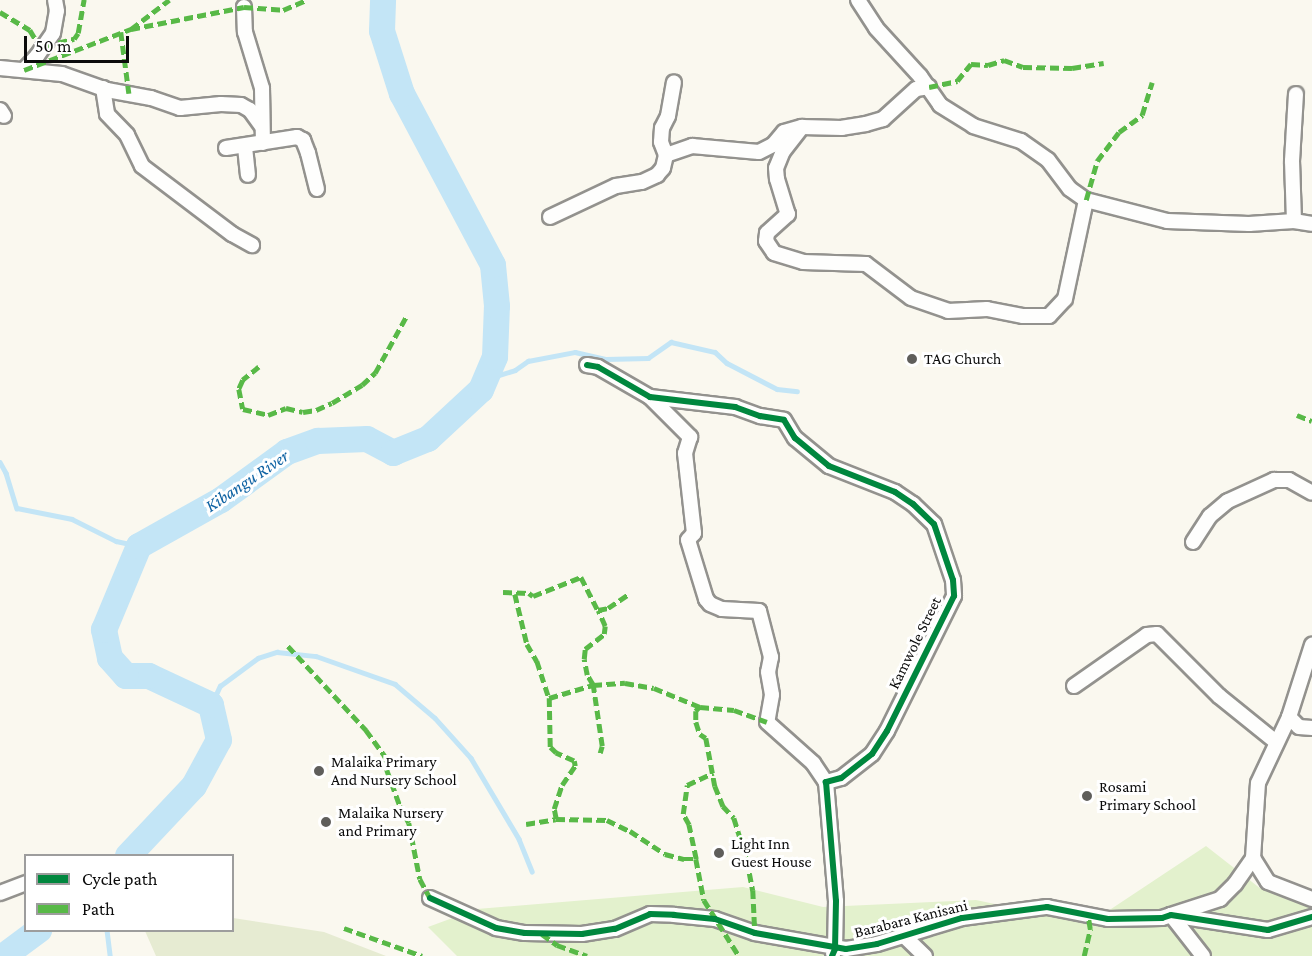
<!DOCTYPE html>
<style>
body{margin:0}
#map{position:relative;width:1312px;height:956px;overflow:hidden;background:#faf8ef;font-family:"Crimson Pro",serif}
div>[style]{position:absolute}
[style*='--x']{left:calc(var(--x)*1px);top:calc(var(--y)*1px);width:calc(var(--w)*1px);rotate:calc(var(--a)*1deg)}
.green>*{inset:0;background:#e3f1cd}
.cemetery>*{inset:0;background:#e6ebd2}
.stream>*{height:4.5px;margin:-2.25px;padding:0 2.25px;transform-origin:2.25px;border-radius:2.25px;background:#c3e5f6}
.river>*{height:26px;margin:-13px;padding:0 13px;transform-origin:13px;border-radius:13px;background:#c3e5f6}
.roads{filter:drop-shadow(2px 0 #93928e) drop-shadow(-2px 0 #93928e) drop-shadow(0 2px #93928e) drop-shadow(0 -2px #93928e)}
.minor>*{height:14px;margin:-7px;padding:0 7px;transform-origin:7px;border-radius:7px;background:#fefefd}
.quiet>*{height:4.5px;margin-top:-2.25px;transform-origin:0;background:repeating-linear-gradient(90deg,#58b947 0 9px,transparent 0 13.5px)}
.cycleway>*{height:6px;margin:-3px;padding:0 3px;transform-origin:3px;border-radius:3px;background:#00873e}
.dots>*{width:16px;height:16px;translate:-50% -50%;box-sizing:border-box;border:3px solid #fff;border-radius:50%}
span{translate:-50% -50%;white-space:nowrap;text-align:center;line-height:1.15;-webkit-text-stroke:6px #fff;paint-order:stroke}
.poi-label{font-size:16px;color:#0b0b0b}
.left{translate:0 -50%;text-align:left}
.street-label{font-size:16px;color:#0b0b0b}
.water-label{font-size:18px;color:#0f63a3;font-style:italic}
.legend{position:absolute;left:24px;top:854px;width:210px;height:78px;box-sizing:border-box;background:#fff;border:2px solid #9d9d9d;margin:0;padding:8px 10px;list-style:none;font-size:18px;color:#0b0b0b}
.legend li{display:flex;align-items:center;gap:12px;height:30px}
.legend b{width:30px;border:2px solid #9d9d9d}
.scale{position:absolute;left:24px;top:36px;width:105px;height:27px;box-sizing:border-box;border:3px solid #0b0b0b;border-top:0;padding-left:8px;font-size:18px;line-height:21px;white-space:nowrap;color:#0b0b0b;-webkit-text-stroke:4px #fff;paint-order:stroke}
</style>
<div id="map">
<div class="green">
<div style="clip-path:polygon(1206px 846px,1261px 889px,1297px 892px,1312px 890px,1312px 956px,457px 956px,428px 927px,477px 909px,743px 887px,823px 907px,976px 900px,1083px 923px,1102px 915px)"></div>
</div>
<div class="cemetery">
<div style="clip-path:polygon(233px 918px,324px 932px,386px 956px,156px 956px,145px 931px,232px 930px)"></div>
</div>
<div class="stream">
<div style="--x:486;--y:379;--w:30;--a:-17"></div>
<div style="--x:515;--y:370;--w:16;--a:-35"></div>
<div style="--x:528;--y:361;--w:48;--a:-10.8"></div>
<div style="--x:575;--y:352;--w:32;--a:13"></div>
<div style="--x:606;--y:359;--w:42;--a:-1.4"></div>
<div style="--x:648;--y:358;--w:28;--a:-35"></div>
<div style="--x:671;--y:342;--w:45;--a:12.8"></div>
<div style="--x:715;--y:352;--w:16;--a:43"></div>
<div style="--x:727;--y:363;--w:56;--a:27.5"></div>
<div style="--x:777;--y:389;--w:20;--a:6"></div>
<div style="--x:0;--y:462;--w:13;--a:61"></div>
<div style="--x:6;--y:473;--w:37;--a:73"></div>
<div style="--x:17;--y:508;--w:56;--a:11.3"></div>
<div style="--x:72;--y:519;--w:49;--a:26.6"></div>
<div style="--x:116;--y:541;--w:24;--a:12"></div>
<div style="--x:211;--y:705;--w:21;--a:-65"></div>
<div style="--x:220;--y:686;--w:47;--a:-36.4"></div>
<div style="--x:258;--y:658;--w:20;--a:-18"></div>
<div style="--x:277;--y:652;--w:39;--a:6"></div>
<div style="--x:316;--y:656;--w:84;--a:19.5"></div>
<div style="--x:395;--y:684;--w:52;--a:40.4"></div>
<div style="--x:435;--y:718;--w:54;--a:48"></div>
<div style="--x:471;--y:758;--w:94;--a:59.3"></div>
<div style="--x:519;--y:839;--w:35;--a:68"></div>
<div style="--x:107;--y:930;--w:26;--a:83"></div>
</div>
<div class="river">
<div style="--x:128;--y:856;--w:96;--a:-46.7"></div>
<div style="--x:194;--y:786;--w:52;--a:-61.5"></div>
<div style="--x:219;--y:740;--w:36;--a:-103"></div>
<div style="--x:211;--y:705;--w:68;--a:-154.9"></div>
<div style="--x:149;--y:676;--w:23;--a:180"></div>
<div style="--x:126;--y:676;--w:24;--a:-132"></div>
<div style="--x:110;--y:658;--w:29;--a:-102"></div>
<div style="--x:104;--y:630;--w:91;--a:-67.4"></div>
<div style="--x:139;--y:546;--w:94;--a:-29.3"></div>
<div style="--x:221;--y:500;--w:82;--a:-36"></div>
<div style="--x:287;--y:452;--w:33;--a:-20"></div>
<div style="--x:318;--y:441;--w:49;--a:-2.3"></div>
<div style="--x:367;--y:439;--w:30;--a:28"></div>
<div style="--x:393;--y:453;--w:38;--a:-22"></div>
<div style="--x:428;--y:439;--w:72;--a:-42.8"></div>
<div style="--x:481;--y:390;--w:36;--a:-67"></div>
<div style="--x:495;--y:357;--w:51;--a:-87.8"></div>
<div style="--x:497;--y:306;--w:41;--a:-95.6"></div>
<div style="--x:493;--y:265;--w:194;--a:-118"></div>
<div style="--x:402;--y:94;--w:66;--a:-107.6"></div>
<div style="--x:382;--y:31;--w:31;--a:-88"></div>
<div style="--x:4;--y:956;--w:44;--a:-36.6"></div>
</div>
<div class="roads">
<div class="minor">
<div style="--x:858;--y:0;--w:33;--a:57"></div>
<div style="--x:876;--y:28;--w:65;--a:47.5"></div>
<div style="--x:920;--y:76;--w:35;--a:55"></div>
<div style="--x:940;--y:105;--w:39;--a:32"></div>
<div style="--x:973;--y:126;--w:50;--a:17.4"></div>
<div style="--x:1021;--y:141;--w:33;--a:35"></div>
<div style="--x:1048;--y:160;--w:36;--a:53"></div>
<div style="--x:1070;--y:189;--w:19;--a:35"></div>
<div style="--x:1086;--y:200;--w:84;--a:14.5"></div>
<div style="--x:1167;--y:221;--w:82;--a:2.1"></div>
<div style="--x:1249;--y:224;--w:45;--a:-3.8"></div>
<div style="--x:1294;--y:221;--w:18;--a:9"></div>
<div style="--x:244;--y:7;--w:25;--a:88"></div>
<div style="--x:245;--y:32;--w:59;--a:73.1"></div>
<div style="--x:262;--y:88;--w:55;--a:89"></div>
<div style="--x:0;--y:68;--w:62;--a:5.5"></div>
<div style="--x:62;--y:74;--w:48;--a:19.6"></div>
<div style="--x:107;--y:90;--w:45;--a:10.3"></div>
<div style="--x:151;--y:98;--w:31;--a:19"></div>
<div style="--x:180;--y:108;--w:41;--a:-5.6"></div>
<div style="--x:221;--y:104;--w:20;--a:3"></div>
<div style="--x:241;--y:105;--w:10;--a:29"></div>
<div style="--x:250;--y:110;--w:19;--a:54"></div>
<div style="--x:24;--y:70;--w:19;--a:-47"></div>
<div style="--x:37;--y:56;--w:28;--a:-55"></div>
<div style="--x:53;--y:33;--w:22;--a:-80"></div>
<div style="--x:57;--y:11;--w:11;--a:-100"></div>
<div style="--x:929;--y:87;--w:13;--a:171"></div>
<div style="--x:916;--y:89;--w:45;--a:137.7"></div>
<div style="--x:883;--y:119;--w:18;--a:164"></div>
<div style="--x:866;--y:124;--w:24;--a:171"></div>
<div style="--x:842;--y:128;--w:40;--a:-178.6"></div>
<div style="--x:802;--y:127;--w:31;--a:128"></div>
<div style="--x:783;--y:151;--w:18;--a:112"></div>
<div style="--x:776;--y:168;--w:11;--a:85"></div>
<div style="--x:777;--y:179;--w:37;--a:73"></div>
<div style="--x:788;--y:214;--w:28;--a:138"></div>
<div style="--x:767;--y:233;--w:8;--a:97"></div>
<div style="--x:766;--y:241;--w:14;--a:56"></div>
<div style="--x:774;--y:253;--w:30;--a:17"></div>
<div style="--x:803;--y:262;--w:63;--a:1.8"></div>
<div style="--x:866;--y:264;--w:56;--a:37.1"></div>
<div style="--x:911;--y:298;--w:39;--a:19"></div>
<div style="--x:948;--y:311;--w:39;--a:-3"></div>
<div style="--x:987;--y:309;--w:37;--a:11"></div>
<div style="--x:1023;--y:316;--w:26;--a:0"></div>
<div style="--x:1049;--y:316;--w:23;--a:-47"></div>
<div style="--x:1065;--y:299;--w:101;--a:-78"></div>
<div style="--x:103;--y:88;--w:26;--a:81"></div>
<div style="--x:107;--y:114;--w:29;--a:46"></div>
<div style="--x:127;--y:135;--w:34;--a:64"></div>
<div style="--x:142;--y:166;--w:113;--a:37.1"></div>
<div style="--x:232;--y:234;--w:23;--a:29"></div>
<div style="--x:0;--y:110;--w:7;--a:56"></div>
<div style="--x:245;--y:147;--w:28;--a:84"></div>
<div style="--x:226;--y:148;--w:72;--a:-8.8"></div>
<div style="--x:297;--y:137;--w:7;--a:27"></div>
<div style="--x:303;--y:140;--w:14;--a:69"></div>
<div style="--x:308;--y:153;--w:37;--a:76"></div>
<div style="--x:666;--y:155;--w:28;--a:-19"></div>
<div style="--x:692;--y:146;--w:67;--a:5.1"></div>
<div style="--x:759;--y:152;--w:16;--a:-27"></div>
<div style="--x:773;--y:145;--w:17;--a:-50"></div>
<div style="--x:784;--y:132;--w:19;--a:-16"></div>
<div style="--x:550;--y:217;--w:73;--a:-25.2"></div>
<div style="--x:616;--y:186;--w:26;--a:-9"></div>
<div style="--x:642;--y:182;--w:17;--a:-25"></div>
<div style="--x:657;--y:175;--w:9;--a:-49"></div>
<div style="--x:663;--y:168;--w:13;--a:-77"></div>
<div style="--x:666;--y:155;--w:14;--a:-111"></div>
<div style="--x:661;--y:142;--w:14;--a:-86"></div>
<div style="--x:662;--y:128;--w:13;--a:-63"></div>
<div style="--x:668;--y:116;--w:34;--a:-80"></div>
<div style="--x:1294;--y:221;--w:60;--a:-91.9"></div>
<div style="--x:1292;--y:161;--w:67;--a:-86.6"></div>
<div style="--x:587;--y:365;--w:11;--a:10"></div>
<div style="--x:598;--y:367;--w:60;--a:30"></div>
<div style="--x:650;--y:397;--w:86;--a:6.7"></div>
<div style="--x:735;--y:407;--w:27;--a:20"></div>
<div style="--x:760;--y:416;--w:24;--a:9"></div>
<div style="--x:784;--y:420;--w:21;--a:59"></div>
<div style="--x:795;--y:438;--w:44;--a:39.5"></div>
<div style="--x:829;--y:466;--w:71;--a:21.5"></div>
<div style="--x:895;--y:492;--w:22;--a:34"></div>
<div style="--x:913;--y:504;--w:29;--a:44"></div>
<div style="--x:934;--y:524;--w:59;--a:71.3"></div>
<div style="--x:953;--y:580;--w:16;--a:86"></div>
<div style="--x:954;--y:596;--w:151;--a:116.4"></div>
<div style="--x:887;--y:731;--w:27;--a:123"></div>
<div style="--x:872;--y:754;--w:39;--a:142"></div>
<div style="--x:841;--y:778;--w:16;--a:165"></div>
<div style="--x:826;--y:782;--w:119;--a:85.2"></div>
<div style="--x:836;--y:901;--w:48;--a:91.2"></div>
<div style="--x:835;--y:949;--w:5;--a:112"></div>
<div style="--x:650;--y:397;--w:57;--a:45"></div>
<div style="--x:690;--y:437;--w:17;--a:107"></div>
<div style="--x:685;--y:453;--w:81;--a:83.6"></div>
<div style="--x:694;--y:533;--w:9;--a:131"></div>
<div style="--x:688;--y:540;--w:62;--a:73"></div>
<div style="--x:706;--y:599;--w:6;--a:51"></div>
<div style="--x:710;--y:604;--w:13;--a:23"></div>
<div style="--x:722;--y:609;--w:37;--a:3"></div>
<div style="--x:759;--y:611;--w:48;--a:75.4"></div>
<div style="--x:771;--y:657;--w:15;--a:101"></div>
<div style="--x:768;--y:672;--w:23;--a:80"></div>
<div style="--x:772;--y:695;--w:27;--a:100"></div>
<div style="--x:767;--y:722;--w:62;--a:41.7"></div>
<div style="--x:813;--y:763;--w:23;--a:56"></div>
<div style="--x:1193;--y:542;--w:31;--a:-57"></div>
<div style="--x:1210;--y:516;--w:23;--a:-40"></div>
<div style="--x:1228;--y:501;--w:51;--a:-24.5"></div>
<div style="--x:1274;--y:480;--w:15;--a:0"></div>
<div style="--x:1289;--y:480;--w:26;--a:29"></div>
<div style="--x:1074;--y:686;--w:89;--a:-34.9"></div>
<div style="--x:1147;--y:635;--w:10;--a:-6"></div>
<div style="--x:1157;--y:634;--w:88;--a:45"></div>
<div style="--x:1219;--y:696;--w:73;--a:38.9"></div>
<div style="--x:1289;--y:717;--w:14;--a:45"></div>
<div style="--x:1299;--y:727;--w:13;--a:4"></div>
<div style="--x:1253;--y:858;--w:28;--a:58"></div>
<div style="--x:1268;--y:882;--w:47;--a:21.1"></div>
<div style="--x:0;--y:893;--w:28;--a:-21"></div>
<div style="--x:430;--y:898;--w:72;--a:24.4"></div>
<div style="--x:496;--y:928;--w:29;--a:10"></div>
<div style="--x:525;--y:933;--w:57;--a:1"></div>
<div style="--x:582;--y:934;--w:33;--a:-9"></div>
<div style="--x:615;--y:929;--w:38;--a:-23"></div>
<div style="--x:650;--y:914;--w:24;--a:2"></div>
<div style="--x:674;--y:915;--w:41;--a:5.6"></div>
<div style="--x:715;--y:919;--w:42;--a:19.3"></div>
<div style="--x:755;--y:933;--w:92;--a:10"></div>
<div style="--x:846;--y:949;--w:31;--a:-9"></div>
<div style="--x:877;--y:944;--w:89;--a:-17"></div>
<div style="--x:962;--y:918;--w:86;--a:-7.4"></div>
<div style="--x:1047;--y:907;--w:62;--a:11.1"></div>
<div style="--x:1108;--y:919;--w:54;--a:-1.1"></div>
<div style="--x:1162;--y:918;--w:9;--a:-18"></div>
<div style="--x:1171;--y:915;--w:98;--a:8.8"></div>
<div style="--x:1268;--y:930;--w:46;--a:-16.5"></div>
<div style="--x:902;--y:934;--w:32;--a:44"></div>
<div style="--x:1203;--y:956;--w:52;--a:-128"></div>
<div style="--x:1171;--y:915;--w:52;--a:-18.1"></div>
<div style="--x:1220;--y:899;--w:21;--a:-45"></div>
<div style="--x:1235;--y:884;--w:32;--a:-55"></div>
<div style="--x:1253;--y:858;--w:75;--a:-86.2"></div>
<div style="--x:1258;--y:783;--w:73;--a:-64.8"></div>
<div style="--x:1289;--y:717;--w:76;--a:-72.3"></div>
</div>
</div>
<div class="quiet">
<div style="--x:0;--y:12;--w:35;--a:31"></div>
<div style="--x:30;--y:30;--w:17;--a:59"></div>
<div style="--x:39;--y:45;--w:6;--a:9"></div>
<div style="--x:45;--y:46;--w:30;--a:-14"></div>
<div style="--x:74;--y:39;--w:7;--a:-56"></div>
<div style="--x:78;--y:33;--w:34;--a:-80"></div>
<div style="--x:131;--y:29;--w:48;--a:-37.3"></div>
<div style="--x:121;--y:32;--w:62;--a:82.5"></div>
<div style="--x:24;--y:70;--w:115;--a:-21"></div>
<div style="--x:131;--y:29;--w:115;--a:-11"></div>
<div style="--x:244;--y:7;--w:39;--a:4"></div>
<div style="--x:283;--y:10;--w:26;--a:-23"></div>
<div style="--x:929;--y:87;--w:29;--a:-12"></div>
<div style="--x:957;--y:81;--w:22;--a:-51"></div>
<div style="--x:971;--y:64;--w:17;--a:3"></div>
<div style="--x:988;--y:65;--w:17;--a:-17"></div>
<div style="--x:1004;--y:60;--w:20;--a:20"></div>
<div style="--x:1023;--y:67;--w:49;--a:1.2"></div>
<div style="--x:1072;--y:68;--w:32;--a:-9"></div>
<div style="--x:1086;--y:200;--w:41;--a:-74.2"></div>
<div style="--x:1097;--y:161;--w:36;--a:-53"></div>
<div style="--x:1119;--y:132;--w:29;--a:-36"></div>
<div style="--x:1142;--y:115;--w:34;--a:-73"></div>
<div style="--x:259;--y:367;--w:21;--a:141"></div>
<div style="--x:243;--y:380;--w:10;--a:114"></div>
<div style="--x:239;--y:389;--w:20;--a:79"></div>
<div style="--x:243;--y:409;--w:26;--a:13"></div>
<div style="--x:268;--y:415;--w:19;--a:-21"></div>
<div style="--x:286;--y:408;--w:17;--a:13"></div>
<div style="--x:303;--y:412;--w:13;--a:-9"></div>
<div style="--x:316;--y:410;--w:17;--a:-24"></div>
<div style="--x:332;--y:403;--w:35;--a:-31"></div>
<div style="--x:362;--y:385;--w:18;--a:-43"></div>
<div style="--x:375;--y:373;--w:66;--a:-61.1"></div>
<div style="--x:1297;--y:415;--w:16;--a:22"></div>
<div style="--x:503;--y:592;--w:26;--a:2"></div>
<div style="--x:529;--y:593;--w:5;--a:37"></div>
<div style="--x:533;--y:596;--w:52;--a:-21.6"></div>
<div style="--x:581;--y:577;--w:37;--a:63"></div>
<div style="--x:598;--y:610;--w:10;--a:-11"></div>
<div style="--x:608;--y:608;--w:23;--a:-34"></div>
<div style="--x:515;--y:594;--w:51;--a:76.5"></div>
<div style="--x:527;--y:644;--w:20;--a:60"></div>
<div style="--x:537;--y:661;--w:39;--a:72"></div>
<div style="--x:288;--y:646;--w:115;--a:47.1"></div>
<div style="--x:366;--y:730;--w:32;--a:54"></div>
<div style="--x:385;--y:756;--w:14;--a:82"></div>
<div style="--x:387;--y:770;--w:38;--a:70"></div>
<div style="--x:400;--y:806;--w:19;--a:62"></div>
<div style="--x:409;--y:823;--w:57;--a:78.9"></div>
<div style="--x:420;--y:879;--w:21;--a:62"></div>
<div style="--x:700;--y:707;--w:6;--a:135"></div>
<div style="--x:696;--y:711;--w:11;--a:90"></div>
<div style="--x:696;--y:722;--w:13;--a:72"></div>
<div style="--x:700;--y:734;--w:7;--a:34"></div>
<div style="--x:706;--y:738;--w:49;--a:79.4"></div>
<div style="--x:715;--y:786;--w:22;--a:68"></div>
<div style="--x:723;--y:806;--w:16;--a:47"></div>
<div style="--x:734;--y:818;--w:44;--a:72.8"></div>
<div style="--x:747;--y:860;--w:31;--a:79"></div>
<div style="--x:753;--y:890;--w:43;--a:87.3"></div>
<div style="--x:600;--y:753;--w:7;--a:-74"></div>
<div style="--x:602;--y:746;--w:62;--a:-98.4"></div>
<div style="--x:593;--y:685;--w:32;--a:-4"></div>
<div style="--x:625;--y:683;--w:29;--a:10"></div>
<div style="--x:654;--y:688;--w:50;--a:22.4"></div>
<div style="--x:700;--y:707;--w:34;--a:5"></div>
<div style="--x:734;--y:710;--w:35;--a:20"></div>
<div style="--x:556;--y:819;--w:10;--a:-101"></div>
<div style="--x:554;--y:809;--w:25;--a:-72"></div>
<div style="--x:562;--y:785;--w:23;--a:-56"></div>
<div style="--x:575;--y:766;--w:5;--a:-101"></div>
<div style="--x:574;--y:761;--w:20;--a:-156"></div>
<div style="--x:556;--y:753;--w:8;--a:-135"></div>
<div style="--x:550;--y:747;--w:49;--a:-91.2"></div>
<div style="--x:549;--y:698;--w:46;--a:-16.5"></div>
<div style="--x:593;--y:685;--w:12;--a:-121"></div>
<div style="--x:587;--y:675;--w:16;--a:-101"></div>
<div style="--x:584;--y:659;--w:10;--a:-84"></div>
<div style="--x:585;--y:649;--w:24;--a:-38"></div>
<div style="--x:604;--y:634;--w:8;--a:-83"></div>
<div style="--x:605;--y:626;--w:17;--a:-114"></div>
<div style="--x:526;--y:824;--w:30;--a:-9"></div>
<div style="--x:556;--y:819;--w:51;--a:1.1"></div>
<div style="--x:607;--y:820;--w:25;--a:26"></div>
<div style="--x:630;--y:831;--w:42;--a:33.3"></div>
<div style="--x:665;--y:854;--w:20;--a:15"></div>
<div style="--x:684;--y:859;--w:12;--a:0"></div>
<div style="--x:696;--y:859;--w:42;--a:79"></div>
<div style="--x:704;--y:900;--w:66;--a:58"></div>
<div style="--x:696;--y:859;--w:35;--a:-102"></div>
<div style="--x:689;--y:825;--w:13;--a:-119"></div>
<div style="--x:683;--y:814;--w:29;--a:-82"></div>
<div style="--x:687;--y:785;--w:29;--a:-25"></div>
<div style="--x:344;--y:928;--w:83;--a:19.7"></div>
<div style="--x:542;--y:934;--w:19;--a:36"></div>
<div style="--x:557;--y:945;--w:32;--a:20"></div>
<div style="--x:1084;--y:956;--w:28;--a:-77"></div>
<div style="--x:1090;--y:929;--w:13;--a:-99"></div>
</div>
<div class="cycleway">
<div style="--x:587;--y:365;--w:11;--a:10"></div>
<div style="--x:598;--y:367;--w:60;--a:30"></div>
<div style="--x:650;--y:397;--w:86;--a:6.7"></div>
<div style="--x:735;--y:407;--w:27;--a:20"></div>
<div style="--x:760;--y:416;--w:24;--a:9"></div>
<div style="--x:784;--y:420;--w:21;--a:59"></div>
<div style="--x:795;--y:438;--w:44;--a:39.5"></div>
<div style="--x:829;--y:466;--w:71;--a:21.5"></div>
<div style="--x:895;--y:492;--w:22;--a:34"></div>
<div style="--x:913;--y:504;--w:29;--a:44"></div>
<div style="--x:934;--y:524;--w:59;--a:71.3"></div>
<div style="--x:953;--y:580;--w:16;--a:86"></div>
<div style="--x:954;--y:596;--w:151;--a:116.4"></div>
<div style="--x:887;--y:731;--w:27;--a:123"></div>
<div style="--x:872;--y:754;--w:39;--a:142"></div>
<div style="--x:841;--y:778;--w:16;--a:165"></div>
<div style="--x:826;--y:782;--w:119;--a:85.2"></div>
<div style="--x:836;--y:901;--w:48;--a:91.2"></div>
<div style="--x:835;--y:949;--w:8;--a:113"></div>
<div style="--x:430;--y:898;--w:72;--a:24.4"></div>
<div style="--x:496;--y:928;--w:29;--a:10"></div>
<div style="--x:525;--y:933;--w:57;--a:1"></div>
<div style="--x:582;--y:934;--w:33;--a:-9"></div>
<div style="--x:615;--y:929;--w:38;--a:-23"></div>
<div style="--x:650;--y:914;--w:24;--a:2"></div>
<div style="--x:674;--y:915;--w:41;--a:5.6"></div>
<div style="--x:715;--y:919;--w:42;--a:19.3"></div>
<div style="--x:755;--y:933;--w:92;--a:10"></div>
<div style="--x:846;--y:949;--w:31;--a:-9"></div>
<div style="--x:877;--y:944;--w:89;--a:-17"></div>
<div style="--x:962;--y:918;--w:86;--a:-7.4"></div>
<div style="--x:1047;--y:907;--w:62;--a:11.1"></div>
<div style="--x:1108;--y:919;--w:54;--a:-1.1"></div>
<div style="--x:1162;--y:918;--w:9;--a:-18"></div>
<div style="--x:1171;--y:915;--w:98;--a:8.8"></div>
<div style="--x:1268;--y:930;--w:46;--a:-16.5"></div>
</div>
<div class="dots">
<div style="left:912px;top:359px;background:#5f5e5b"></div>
<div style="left:319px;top:771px;background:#5f5e5b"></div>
<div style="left:1087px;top:796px;background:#5f5e5b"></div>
<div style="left:326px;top:822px;background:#5f5e5b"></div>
<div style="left:719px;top:853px;background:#5f5e5b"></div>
</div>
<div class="poi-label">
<span class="left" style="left:924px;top:359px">TAG Church</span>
<span class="left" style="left:331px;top:771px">Malaika Primary<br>And Nursery School</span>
<span class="left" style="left:1099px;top:796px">Rosami<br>Primary School</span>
<span class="left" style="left:338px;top:822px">Malaika Nursery<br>and Primary</span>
<span class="left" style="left:731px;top:853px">Light Inn<br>Guest House</span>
</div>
<div class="street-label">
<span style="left:915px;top:643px;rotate:-64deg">Kamwole Street</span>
<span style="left:911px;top:919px;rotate:-14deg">Barabara Kanisani</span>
</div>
<div class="water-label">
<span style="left:247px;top:481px;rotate:-34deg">Kibangu River</span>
</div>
<ul class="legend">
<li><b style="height:8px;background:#00873e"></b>Cycle path</li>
<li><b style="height:8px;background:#58b947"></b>Path</li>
</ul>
<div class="scale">50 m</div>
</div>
